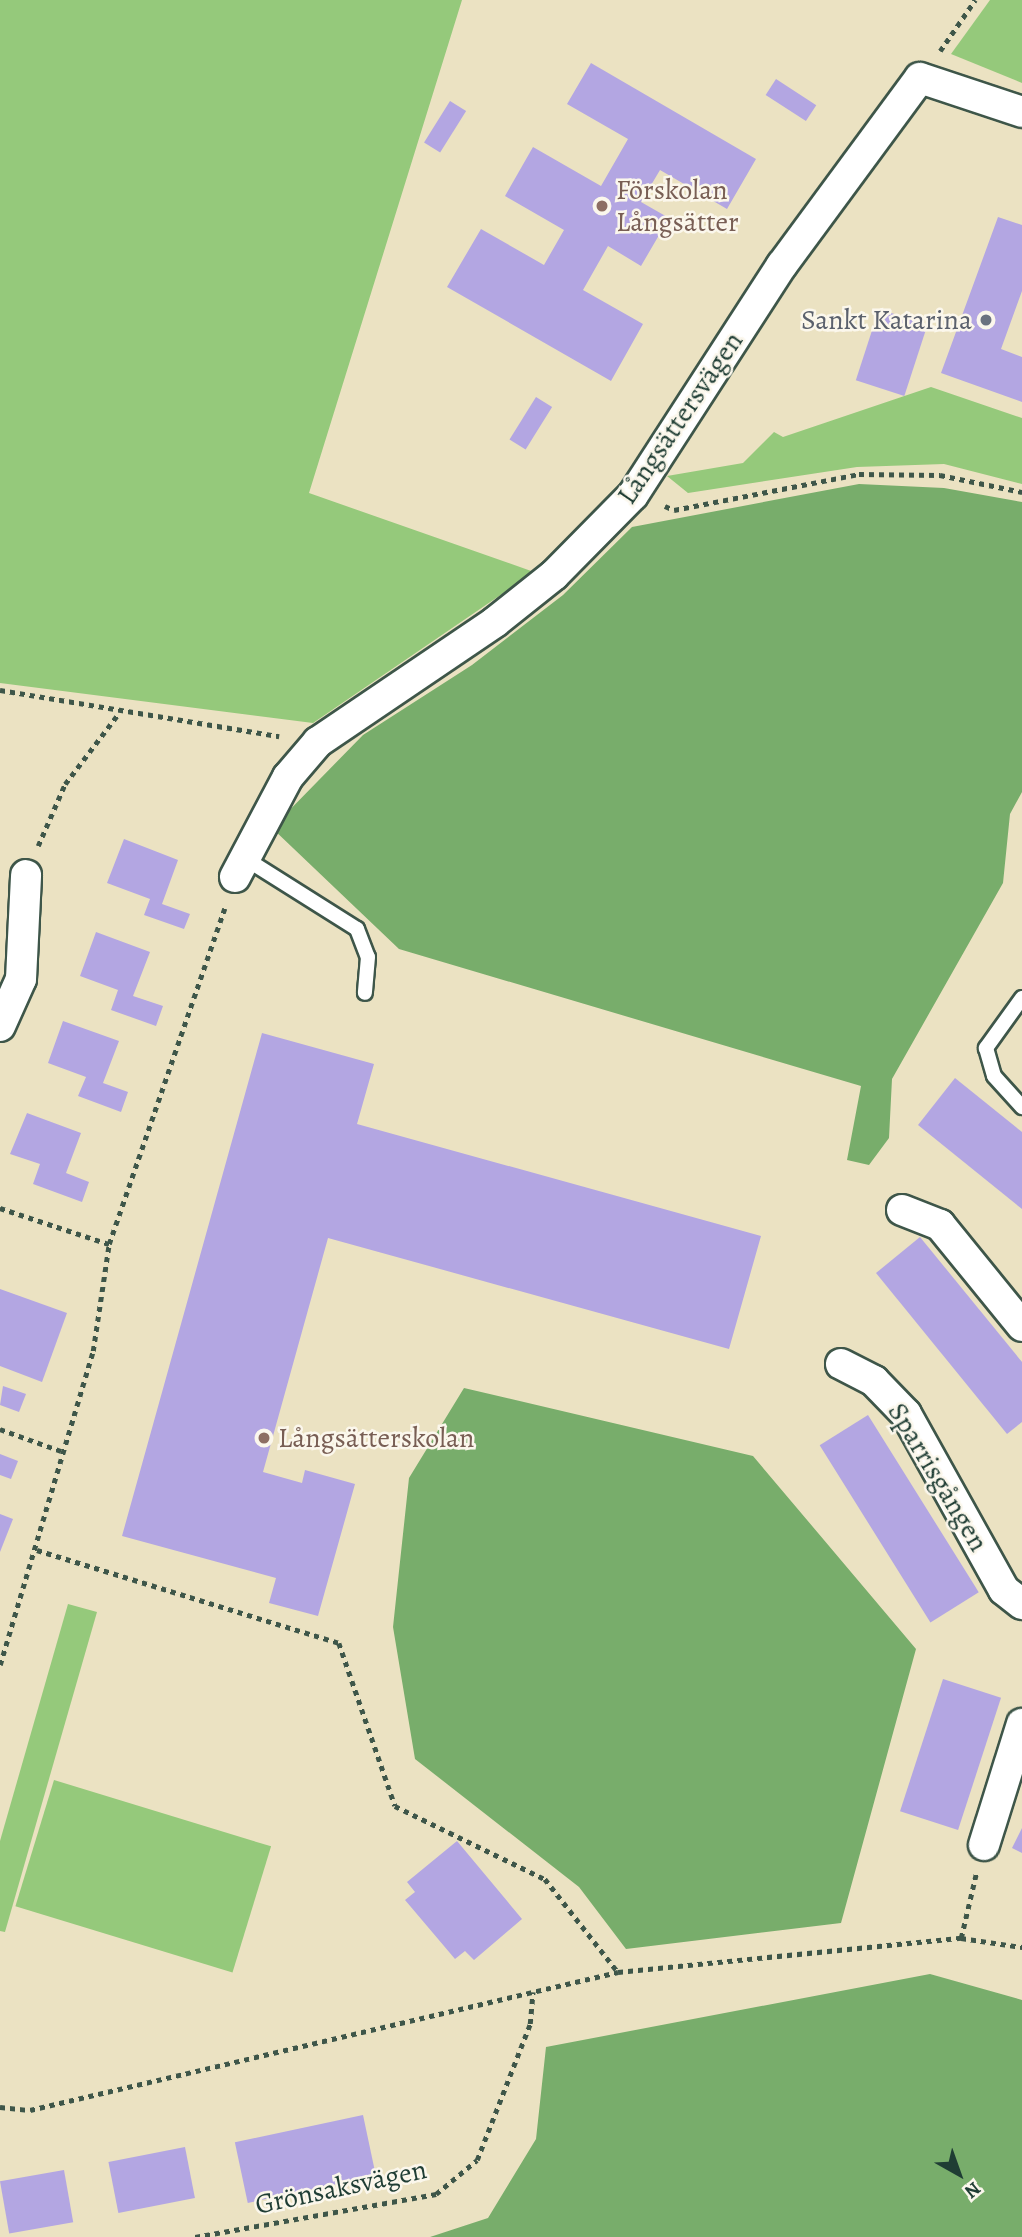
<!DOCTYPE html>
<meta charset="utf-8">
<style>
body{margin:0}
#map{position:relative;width:1022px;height:2237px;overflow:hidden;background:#ebe2c2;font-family:Alegreya,serif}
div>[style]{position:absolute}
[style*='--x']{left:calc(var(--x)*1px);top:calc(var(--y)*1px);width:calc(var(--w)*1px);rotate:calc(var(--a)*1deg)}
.green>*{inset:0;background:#95c97b;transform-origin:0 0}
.forest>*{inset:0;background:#78ad6b}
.building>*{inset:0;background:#b3a6e2;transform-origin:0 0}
.path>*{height:4.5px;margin-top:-2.25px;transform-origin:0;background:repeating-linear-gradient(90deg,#3e5649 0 5px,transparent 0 10px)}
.roads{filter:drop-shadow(2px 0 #3e5649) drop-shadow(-2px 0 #3e5649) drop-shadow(0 2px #3e5649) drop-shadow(0 -2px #3e5649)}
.service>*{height:14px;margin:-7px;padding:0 7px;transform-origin:7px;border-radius:7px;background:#fff}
.minor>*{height:30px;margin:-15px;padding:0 15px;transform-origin:15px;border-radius:15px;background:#fff}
.dots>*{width:19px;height:19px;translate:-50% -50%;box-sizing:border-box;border:4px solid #fbf7ec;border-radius:50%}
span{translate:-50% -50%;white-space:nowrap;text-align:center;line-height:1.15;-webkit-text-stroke:5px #fbf7ec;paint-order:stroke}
.education-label{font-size:28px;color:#785e54}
.left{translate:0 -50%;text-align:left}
.worship-label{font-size:28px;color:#5b616d}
.right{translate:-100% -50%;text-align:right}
.street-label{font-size:28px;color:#1f3d34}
.north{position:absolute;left:924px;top:2139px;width:70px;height:70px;-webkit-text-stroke:5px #fbf7ec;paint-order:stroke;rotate:140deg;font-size:19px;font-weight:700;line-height:28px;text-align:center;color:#1f3d34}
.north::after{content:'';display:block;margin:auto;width:24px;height:32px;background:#1f3d34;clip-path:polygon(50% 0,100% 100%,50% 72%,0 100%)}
</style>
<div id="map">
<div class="green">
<div style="clip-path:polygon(0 0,462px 0,309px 493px,534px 572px,313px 723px,0 683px)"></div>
<div style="clip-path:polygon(990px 0,1022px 0,1022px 83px,951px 54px)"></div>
<div style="clip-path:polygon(931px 387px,1022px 418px,1022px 484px,944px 464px,857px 467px,688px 493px,667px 476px,743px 463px,774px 432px,783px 437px)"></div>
<div style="clip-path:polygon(68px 1604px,97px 1612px,5px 1932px,0 1931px,0 1841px)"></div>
<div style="left:54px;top:1780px;width:227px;height:132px;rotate:17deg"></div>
</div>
<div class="forest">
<div style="clip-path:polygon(859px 484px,944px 488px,1022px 502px,1022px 792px,1010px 814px,1003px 883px,892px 1079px,889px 1138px,869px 1165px,847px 1160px,861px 1086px,399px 949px,272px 828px,363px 735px,472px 665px,563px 595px,632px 527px)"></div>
<div style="clip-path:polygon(464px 1388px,753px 1456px,916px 1649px,841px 1923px,626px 1949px,579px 1887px,415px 1759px,393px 1627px,409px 1478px)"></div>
<div style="clip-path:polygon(930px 1974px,1022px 2000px,1022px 2237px,430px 2237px,488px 2218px,536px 2139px,546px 2047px)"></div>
</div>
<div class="building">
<div style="clip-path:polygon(591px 63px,756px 159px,727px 209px,660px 170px,641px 202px,669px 218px,641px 266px,608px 246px,583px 290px,643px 324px,611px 381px,447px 287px,481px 229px,544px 265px,564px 230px,505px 196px,533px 147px,601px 186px,628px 139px,567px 104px)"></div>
<div style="left:776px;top:79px;width:48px;height:19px;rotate:33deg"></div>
<div style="left:450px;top:101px;width:19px;height:49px;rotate:32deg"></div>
<div style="clip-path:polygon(998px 217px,1022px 225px,1022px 291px,1001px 349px,1022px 357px,1022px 402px,941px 373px)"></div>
<div style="left:879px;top:309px;width:51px;height:75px;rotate:18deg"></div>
<div style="left:536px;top:397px;width:19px;height:50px;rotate:32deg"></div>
<div style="clip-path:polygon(124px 839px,178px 860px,162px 904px,190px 914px,184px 929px,144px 915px,150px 899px,107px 883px)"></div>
<div style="clip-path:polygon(96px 932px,150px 952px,133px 996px,163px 1006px,156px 1026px,111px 1010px,118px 990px,80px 976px)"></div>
<div style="clip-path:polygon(63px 1021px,119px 1041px,103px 1083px,128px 1092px,121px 1112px,78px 1096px,86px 1077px,48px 1063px)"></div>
<div style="clip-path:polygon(262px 1033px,374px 1064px,357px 1124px,761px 1236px,729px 1349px,328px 1238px,263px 1472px,302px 1483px,305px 1470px,355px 1484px,318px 1616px,269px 1603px,276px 1578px,122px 1536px)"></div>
<div style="clip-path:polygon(955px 1078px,1022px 1132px,1022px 1209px,918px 1125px)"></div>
<div style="clip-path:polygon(27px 1113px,81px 1133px,66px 1173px,89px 1182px,82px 1202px,33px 1184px,40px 1164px,10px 1154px)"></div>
<div style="clip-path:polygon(920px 1237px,1022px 1362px,1022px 1422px,1007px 1434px,876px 1273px)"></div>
<div style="clip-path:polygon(0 1289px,67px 1313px,42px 1382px,0 1366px)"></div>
<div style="clip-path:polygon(3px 1386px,26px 1394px,19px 1412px,0 1405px)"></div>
<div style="left:868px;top:1415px;width:209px;height:57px;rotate:58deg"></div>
<div style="clip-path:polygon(0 1454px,18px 1461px,11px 1479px,0 1475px)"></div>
<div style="clip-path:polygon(0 1514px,13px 1519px,0 1552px)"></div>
<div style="left:943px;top:1679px;width:61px;height:139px;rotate:18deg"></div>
<div style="clip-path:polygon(1022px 1828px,1022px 1853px,1012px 1848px)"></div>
<div style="clip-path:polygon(457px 1841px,522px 1919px,474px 1960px,465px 1951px,455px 1959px,405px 1900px,415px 1892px,407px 1882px)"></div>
<div style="left:363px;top:2115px;width:62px;height:131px;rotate:78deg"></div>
<div style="left:185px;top:2147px;width:52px;height:78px;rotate:79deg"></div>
<div style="left:64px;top:2170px;width:53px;height:65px;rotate:80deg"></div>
</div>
<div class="path">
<div style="--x:940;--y:51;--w:62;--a:-55.5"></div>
<div style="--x:665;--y:506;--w:10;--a:24"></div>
<div style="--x:674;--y:510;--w:188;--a:-11"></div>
<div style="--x:859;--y:474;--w:81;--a:0.7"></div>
<div style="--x:940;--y:475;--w:84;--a:11.7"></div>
<div style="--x:0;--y:690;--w:283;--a:9.4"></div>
<div style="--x:38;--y:846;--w:68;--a:-66.5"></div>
<div style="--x:65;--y:784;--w:89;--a:-52.7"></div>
<div style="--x:0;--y:1208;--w:115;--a:18.3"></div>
<div style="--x:0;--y:1429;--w:65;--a:19.8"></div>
<div style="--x:37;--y:1550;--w:316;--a:17.1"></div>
<div style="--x:339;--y:1643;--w:172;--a:71"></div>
<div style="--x:395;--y:1806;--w:167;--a:26"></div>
<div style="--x:545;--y:1879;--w:118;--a:51.9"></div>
<div style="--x:0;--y:1665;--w:327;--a:-73.5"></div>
<div style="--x:93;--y:1351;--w:108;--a:-81.5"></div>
<div style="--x:109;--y:1244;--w:355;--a:-71"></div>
<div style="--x:961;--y:1938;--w:66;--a:-76.8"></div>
<div style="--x:0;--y:2107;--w:30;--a:6"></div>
<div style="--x:30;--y:2110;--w:604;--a:-13.21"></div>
<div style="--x:618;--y:1972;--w:345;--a:-5.7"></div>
<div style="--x:961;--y:1938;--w:62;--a:8.4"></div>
<div style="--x:195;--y:2237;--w:245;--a:-10.1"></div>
<div style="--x:436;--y:2194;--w:53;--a:-39.7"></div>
<div style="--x:477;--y:2160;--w:146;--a:-68.7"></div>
<div style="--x:530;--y:2024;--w:32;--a:-85"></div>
</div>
<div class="roads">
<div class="service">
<div style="--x:246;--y:859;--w:131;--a:32.2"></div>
<div style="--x:357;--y:929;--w:30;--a:69"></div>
<div style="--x:368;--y:957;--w:36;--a:95"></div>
<div style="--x:1022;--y:998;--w:62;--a:125.8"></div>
<div style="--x:986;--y:1048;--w:29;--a:74"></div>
<div style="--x:994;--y:1076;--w:42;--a:47.9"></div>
</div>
<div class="minor">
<div style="--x:235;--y:877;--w:113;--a:-62.1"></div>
<div style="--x:288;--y:777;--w:46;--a:-49.4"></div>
<div style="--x:318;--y:742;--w:214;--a:-34.1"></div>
<div style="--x:495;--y:622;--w:75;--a:-38.5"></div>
<div style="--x:554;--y:575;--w:112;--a:-45.4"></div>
<div style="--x:633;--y:495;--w:274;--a:-57.1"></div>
<div style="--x:782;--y:265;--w:232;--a:-53.6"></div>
<div style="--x:920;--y:78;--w:108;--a:18.4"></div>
<div style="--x:0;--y:1026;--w:51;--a:-65.9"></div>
<div style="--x:21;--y:979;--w:104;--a:-87.2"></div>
<div style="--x:902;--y:1210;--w:41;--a:21.5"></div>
<div style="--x:940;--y:1225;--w:130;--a:50.9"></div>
<div style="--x:841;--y:1364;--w:37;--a:27"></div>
<div style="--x:874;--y:1381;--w:46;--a:45.9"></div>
<div style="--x:906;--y:1414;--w:201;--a:60.9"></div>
<div style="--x:1004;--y:1590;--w:23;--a:38"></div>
<div style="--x:984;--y:1845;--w:127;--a:-72.6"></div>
</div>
</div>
<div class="dots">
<div style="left:602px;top:206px;background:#8d6e63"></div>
<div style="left:986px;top:320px;background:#6b7280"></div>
<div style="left:264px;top:1438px;background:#8d6e63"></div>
</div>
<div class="education-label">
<span class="left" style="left:616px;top:206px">Förskolan<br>Långsätter</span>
<span class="left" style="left:278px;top:1438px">Långsätterskolan</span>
</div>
<div class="worship-label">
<span class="right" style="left:972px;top:320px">Sankt Katarina</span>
</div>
<div class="street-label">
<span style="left:680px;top:418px;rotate:-56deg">Långsättersvägen</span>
<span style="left:938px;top:1477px;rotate:59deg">Sparrisgången</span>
<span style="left:341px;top:2187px;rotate:-12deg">Grönsaksvägen</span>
</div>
<div class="north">N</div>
</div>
